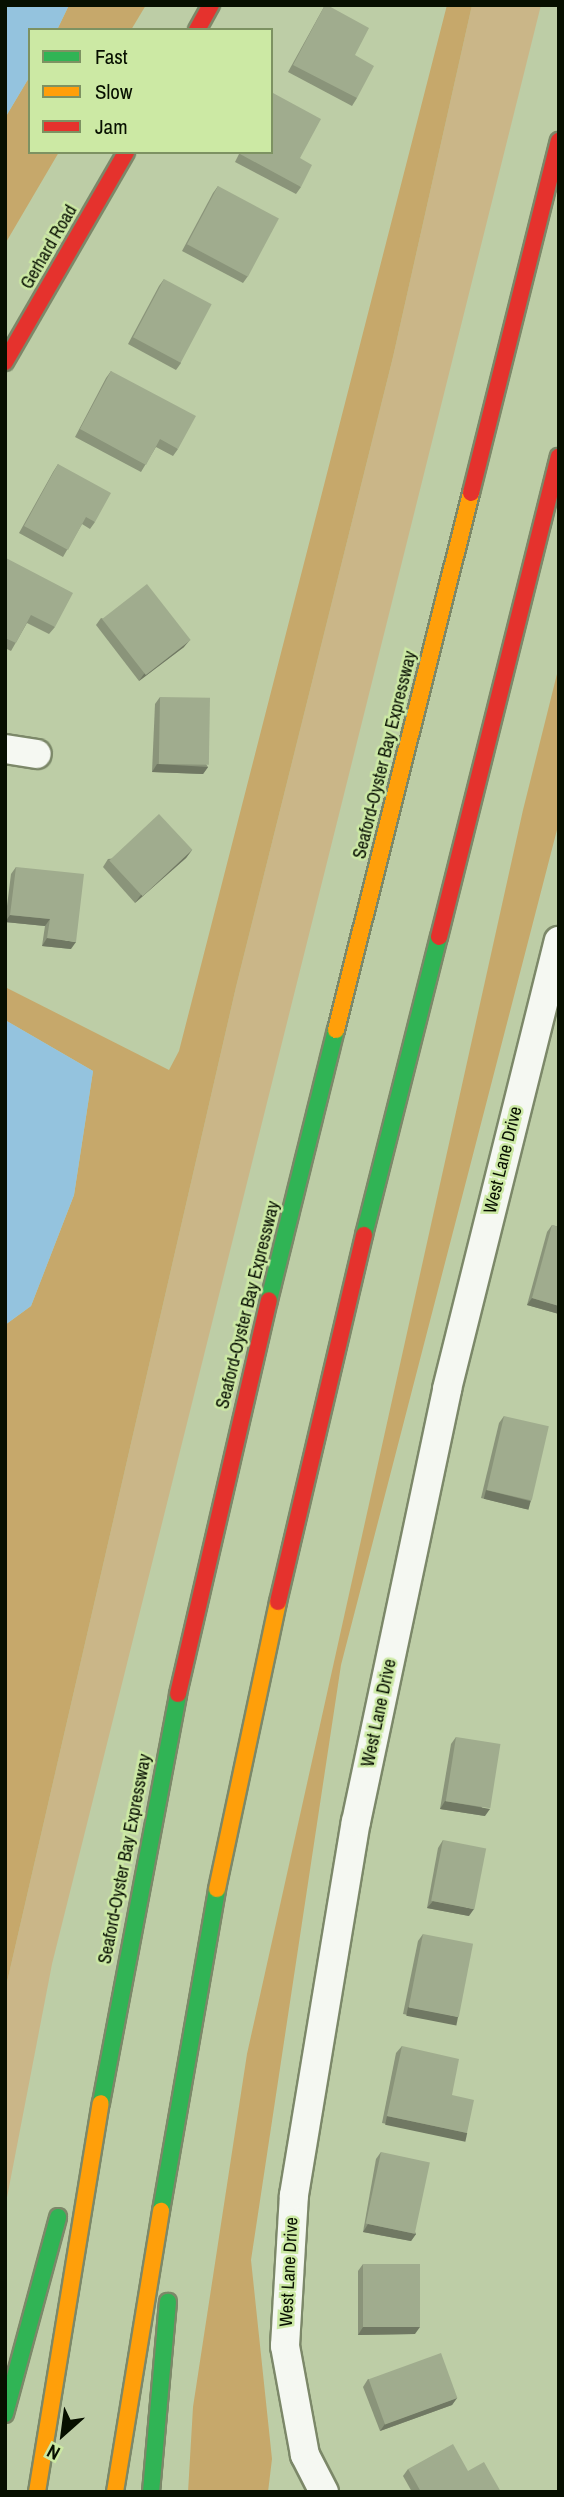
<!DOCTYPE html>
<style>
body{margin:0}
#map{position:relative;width:564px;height:2497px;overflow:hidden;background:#bdcda6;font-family:"Archivo Narrow",sans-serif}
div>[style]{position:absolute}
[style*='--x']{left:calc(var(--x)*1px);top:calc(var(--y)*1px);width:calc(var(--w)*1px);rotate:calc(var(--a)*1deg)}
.green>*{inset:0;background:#cab688}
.forest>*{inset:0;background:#c6a86b}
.water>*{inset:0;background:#94c3de}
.roads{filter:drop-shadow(2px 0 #7c8869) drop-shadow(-2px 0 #7c8869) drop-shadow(0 2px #7c8869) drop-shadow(0 -2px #7c8869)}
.street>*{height:28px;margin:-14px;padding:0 14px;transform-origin:14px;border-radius:14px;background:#f5f8f2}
.fast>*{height:16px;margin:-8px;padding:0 8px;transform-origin:8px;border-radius:8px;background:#30b455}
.slow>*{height:16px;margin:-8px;padding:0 8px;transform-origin:8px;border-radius:8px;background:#ff9f0a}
.jam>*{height:16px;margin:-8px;padding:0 8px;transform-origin:8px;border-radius:8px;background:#e5322d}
.wall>*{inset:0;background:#8a947a}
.shaded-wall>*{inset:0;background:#707863;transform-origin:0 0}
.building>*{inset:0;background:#a0ac8e;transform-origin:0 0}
span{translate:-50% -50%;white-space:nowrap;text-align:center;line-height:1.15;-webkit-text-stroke:5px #cce9a4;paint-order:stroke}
.street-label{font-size:18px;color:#070f00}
.frame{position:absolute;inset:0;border:7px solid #070f00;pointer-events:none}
.legend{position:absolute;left:28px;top:28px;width:245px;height:126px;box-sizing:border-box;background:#cce9a4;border:2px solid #7d9262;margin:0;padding:9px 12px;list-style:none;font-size:21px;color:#070f00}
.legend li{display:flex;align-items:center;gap:14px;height:35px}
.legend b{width:35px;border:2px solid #7d9262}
.north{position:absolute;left:28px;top:2399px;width:70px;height:70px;-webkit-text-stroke:5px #cce9a4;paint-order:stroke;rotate:208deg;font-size:19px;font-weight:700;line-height:28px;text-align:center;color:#070f00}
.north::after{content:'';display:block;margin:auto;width:24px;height:32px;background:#070f00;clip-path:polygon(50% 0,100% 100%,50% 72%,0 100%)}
</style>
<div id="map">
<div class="green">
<div style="clip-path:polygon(472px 5px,541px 5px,52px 1964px,5px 2208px,5px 1991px,236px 987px,393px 357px)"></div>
</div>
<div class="forest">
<div style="clip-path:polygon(69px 5px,146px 5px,131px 30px,57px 30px)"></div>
<div style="clip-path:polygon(447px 5px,472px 5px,393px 357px,236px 987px,5px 1991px,5px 1325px,31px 1306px,74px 1195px,93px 1071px,5px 1020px,5px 987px,169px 1070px,179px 1051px)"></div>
<div style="clip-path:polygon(30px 76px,30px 152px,59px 152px,5px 244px,5px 118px)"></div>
<div style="clip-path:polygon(559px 666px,559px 822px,341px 1665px,251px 2260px,272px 2459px,268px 2492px,188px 2492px,193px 2407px,247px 2054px,523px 810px)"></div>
</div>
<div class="water">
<div style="clip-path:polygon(5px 5px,69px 5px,57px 30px,30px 30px,30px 76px,5px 118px)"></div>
<div style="clip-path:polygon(5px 1020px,93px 1071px,74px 1195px,31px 1306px,5px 1325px)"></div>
</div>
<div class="roads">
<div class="street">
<div style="--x:5;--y:749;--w:32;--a:9"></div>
<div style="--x:324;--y:2492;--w:42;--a:-117.2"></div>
<div style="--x:305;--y:2455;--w:111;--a:-100.4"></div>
<div style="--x:285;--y:2346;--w:151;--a:-86.6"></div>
<div style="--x:294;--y:2195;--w:378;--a:-80.6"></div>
<div style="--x:356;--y:1822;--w:442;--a:-78.1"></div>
<div style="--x:447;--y:1389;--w:462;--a:-76"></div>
</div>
<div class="fast">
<div style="--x:364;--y:1235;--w:307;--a:-75.9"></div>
<div style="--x:269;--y:1300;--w:278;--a:-76.1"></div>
<div style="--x:101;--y:2103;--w:416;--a:-79.3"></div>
<div style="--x:161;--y:2211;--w:327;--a:-80.1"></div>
<div style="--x:5;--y:2414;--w:204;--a:-74.9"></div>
<div style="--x:151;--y:2492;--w:191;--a:-84.9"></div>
</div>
<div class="slow">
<div style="--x:336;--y:1030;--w:554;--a:-75.89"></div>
<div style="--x:217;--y:1889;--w:293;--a:-78"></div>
<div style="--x:37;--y:2492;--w:394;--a:-80.7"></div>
<div style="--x:115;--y:2492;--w:285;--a:-80.7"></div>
</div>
<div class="jam">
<div style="--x:197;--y:30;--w:29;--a:-61"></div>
<div style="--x:5;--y:362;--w:242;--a:-60"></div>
<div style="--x:471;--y:493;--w:363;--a:-76"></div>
<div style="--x:439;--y:937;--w:495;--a:-76"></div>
<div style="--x:278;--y:1602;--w:377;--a:-76.8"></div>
<div style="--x:178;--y:1694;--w:404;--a:-77"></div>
</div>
</div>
<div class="wall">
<div style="clip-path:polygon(325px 5px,355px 55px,357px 98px,352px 106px,288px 72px)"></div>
<div style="clip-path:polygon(240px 152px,271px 152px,301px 187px,296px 194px,235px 162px)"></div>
<div style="clip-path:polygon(218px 186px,248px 276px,243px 283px,182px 251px,213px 193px)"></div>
<div style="clip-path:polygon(164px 279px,181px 363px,176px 370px,128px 344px,159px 286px)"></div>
<div style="clip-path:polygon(111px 371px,178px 449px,173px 456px,156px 447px,141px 472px,75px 437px,106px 378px)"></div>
<div style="clip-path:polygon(58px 464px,95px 522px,90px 529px,82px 524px,63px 557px,19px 533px,53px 472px)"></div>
<div style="clip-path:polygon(5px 559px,55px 627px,49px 634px,27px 623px,11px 651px,5px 648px)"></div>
<div style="clip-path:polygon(101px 618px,184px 647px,139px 681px,96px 625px)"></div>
<div style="clip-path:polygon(160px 697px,208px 767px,203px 774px,152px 772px,155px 704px)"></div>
<div style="clip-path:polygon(192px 850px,186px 858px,135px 903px,103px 867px,108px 859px)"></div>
<div style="clip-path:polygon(16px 867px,71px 949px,42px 946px,45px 926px,5px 922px,11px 874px)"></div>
<div style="clip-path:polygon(552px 1225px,559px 1227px,559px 1314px,527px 1305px,547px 1232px)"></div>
<div style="clip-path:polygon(504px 1416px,531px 1501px,526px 1509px,481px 1498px,499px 1423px)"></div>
<div style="clip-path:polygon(456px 1737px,485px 1816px,440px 1809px,451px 1744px)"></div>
<div style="clip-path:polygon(443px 1840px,469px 1916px,427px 1908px,438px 1848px)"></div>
<div style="clip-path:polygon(423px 1934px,453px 2024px,403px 2014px,418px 1941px)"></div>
<div style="clip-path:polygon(402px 2046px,467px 2133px,462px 2140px,382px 2123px,396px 2053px)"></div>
<div style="clip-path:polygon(381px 2152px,416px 2234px,411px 2241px,363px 2232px,376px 2159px)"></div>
<div style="clip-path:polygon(363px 2264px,415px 2334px,358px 2335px,358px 2271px)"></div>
<div style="clip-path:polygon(368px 2379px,457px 2398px,452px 2405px,380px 2431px,363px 2387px)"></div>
<div style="clip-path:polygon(408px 2469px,468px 2471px,501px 2492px,412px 2492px,403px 2476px)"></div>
</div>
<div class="shaded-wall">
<div style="clip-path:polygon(190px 640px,184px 647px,139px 681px,144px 674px)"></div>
<div style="clip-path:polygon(157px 764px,208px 767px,203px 774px,152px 772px)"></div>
<div style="clip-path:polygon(192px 850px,186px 858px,135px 903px,140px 896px)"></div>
<div style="clip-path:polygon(10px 915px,50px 919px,45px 926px,5px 922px)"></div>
<div style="clip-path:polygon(47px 938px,76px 942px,71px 949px,42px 946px)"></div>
<div style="clip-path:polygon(532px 1298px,559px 1306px,559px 1314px,527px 1305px)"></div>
<div style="left:486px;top:1490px;width:46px;height:9px;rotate:14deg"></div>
<div style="clip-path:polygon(445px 1801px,490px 1809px,485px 1816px,440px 1809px)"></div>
<div style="clip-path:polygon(433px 1901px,474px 1909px,469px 1916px,427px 1908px)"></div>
<div style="left:408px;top:2007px;width:51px;height:9px;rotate:11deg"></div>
<div style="left:387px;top:2116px;width:82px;height:9px;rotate:12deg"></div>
<div style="clip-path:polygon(368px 2224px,416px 2234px,411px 2241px,363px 2232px)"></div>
<div style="clip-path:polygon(363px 2327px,420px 2327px,415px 2334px,358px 2335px)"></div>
<div style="clip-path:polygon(457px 2398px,452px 2405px,380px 2431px,385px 2424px)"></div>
</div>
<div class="building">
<div style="clip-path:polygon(325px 5px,327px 5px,369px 28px,355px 55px,374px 66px,357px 98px,293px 65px)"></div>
<div style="clip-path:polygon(273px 93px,321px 119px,300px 158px,312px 165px,301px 187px,240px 154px,241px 152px,271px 152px,271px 96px)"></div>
<div style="left:218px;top:186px;width:69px;height:66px;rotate:28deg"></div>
<div style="left:164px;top:279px;width:54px;height:66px;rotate:28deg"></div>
<div style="clip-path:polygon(111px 371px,196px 416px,178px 449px,160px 439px,146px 465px,80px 429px)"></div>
<div style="clip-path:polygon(58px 464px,111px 493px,95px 522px,86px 517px,68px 550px,24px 526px)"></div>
<div style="clip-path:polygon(6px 558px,73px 593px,55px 627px,31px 615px,16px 643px,5px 638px)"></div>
<div style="left:147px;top:584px;width:71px;height:57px;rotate:52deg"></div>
<div style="left:160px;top:697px;width:50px;height:67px;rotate:1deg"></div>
<div style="left:159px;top:814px;width:49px;height:68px;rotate:47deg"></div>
<div style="clip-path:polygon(16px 867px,84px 874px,76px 942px,47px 938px,50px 919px,10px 915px)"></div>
<div style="clip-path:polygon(552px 1225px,559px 1227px,559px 1306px,532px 1298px)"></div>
<div style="left:504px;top:1416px;width:46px;height:76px;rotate:13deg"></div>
<div style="left:456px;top:1737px;width:45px;height:65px;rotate:9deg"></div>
<div style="left:443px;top:1840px;width:44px;height:62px;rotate:11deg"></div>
<div style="left:423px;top:1934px;width:51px;height:75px;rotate:11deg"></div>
<div style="clip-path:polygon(402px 2046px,459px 2059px,452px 2095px,474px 2100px,467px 2133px,387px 2116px)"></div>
<div style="left:381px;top:2152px;width:50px;height:73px;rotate:12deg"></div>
<div style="left:363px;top:2264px;width:57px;height:63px"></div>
<div style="left:441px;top:2353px;width:48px;height:77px;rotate:70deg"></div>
<div style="clip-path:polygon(453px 2444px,468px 2471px,484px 2462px,501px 2492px,421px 2492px,408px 2469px)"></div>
</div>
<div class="street-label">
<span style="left:49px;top:247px;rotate:-60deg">Gerhard Road</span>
<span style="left:385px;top:755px;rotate:-76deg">Seaford-Oyster Bay Expressway</span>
<span style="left:503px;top:1160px;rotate:-76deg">West Lane Drive</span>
<span style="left:248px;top:1305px;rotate:-76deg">Seaford-Oyster Bay Expressway</span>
<span style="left:379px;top:1713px;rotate:-78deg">West Lane Drive</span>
<span style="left:125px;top:1859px;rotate:-79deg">Seaford-Oyster Bay Expressway</span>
<span style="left:289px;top:2272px;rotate:-87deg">West Lane Drive</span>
</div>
<div class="frame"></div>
<ul class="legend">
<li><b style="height:9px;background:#30b455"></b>Fast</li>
<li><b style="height:9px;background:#ff9f0a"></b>Slow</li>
<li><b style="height:9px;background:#e5322d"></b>Jam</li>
</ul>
<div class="north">N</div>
</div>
